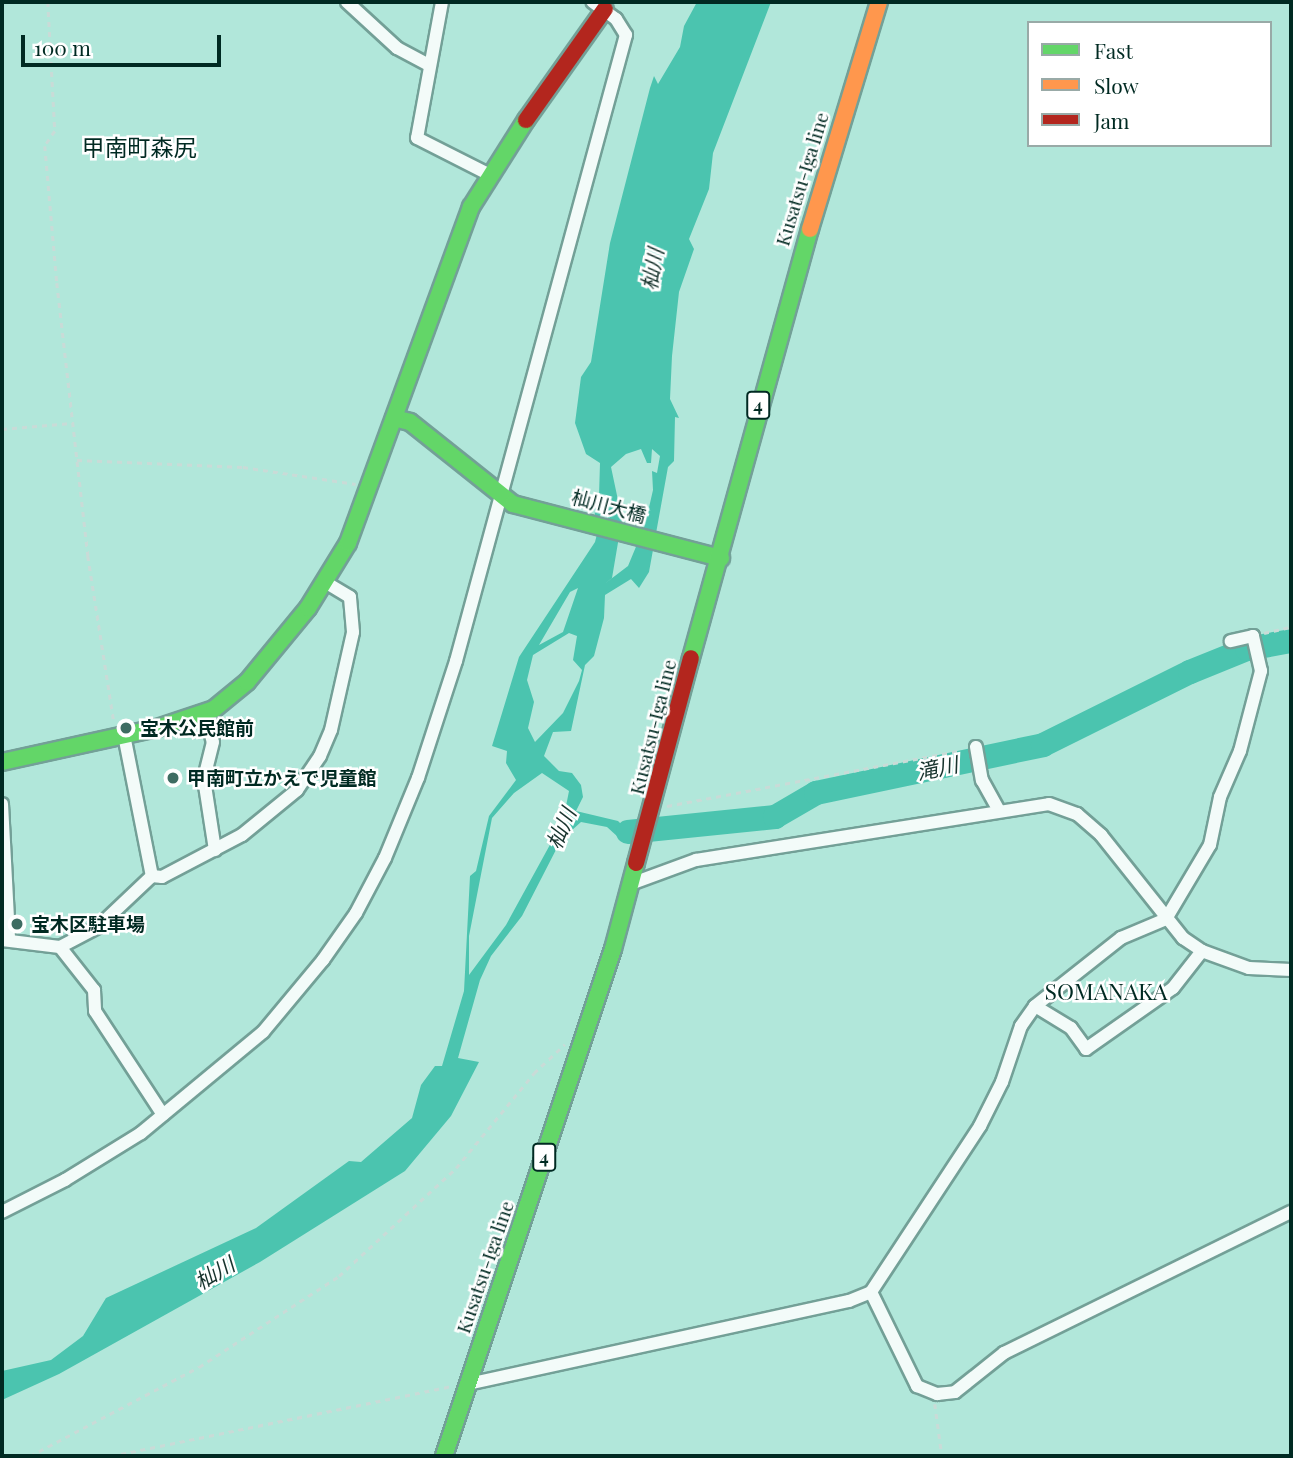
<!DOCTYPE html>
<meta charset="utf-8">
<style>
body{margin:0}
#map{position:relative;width:1293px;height:1458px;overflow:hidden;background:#b1e7da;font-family:"Playfair Display","Noto Sans JP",serif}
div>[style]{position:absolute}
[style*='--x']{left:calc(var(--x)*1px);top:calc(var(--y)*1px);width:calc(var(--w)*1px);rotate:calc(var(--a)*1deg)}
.water>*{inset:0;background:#4bc4af}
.river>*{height:24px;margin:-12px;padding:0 12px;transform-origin:12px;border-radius:12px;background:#4bc4af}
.path>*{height:2.5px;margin-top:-1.25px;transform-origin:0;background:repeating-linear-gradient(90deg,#c9dbd7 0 5px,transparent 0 10px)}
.roads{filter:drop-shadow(2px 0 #73a097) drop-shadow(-2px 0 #73a097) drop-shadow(0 2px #73a097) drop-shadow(0 -2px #73a097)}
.street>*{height:12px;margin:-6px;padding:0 6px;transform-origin:6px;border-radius:6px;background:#f3fbf9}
.fast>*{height:16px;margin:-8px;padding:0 8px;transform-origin:8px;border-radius:8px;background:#63d668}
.slow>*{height:16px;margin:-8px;padding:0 8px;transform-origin:8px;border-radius:8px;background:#ff974d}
.jam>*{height:16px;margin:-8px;padding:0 8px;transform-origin:8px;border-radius:8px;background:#b3261e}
.dots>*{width:19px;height:19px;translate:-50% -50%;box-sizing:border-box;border:4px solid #fff;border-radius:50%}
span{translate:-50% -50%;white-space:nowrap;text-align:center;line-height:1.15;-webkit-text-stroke:5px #fff;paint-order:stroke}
.shield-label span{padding:2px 5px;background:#fff;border:2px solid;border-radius:5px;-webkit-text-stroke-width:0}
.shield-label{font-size:18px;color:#002a22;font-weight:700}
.street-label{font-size:19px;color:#002a22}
.poi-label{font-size:19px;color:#002a22;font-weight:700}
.left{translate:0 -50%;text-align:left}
.water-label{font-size:21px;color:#17332d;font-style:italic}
.quarter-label{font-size:23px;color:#002a22}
.frame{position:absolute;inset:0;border:4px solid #002a22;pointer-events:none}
.legend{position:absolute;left:1027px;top:21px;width:245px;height:126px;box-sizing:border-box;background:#fff;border:2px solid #99aaa7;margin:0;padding:9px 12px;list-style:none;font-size:21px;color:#002a22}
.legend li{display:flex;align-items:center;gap:14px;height:35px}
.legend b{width:35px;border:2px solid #99aaa7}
.scale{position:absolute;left:21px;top:35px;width:200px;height:32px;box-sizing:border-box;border:4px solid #002a22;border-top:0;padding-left:9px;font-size:21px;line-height:24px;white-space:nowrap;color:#002a22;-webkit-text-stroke:5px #fff;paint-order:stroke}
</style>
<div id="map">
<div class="water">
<div style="clip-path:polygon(evenodd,697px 2px,771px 2px,713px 153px,709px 189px,689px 239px,694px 249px,679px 292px,672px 356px,670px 399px,679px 418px,675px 417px,674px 461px,668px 467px,649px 572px,639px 588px,631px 579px,605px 595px,604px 618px,594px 656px,585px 665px,571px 731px,553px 732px,544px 756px,559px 771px,572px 773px,581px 785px,583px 797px,576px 811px,618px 821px,626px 829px,664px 823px,655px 832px,618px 837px,607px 827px,581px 822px,561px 840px,522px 916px,491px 956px,480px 980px,458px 1058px,479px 1062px,451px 1116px,405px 1171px,260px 1262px,59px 1374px,2px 1400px,2px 1371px,51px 1360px,83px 1336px,106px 1298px,256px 1228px,349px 1161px,361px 1162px,412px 1118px,421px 1085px,435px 1066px,442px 1066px,464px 991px,470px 876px,476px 871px,489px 816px,516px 780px,506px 763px,507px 751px,492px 746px,519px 657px,595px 542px,598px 530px,592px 499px,599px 496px,600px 463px,586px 454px,575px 423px,581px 377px,591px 362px,610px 243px,650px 88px,654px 76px,658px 84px,680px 47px,684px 26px,697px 2px,641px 449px,647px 463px,651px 463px,652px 449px,660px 456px,657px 473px,652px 471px,653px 490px,645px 525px,628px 566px,603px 585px,612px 578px,622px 519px,611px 467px,626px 454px,641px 449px,697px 2px,578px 588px,563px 632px,539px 645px,570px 592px,578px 588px,697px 2px,569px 633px,577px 636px,573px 660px,582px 670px,579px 681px,563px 713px,535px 742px,528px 728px,534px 702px,527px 680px,533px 655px,569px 633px,697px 2px,542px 773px,569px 791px,563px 821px,506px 925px,469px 975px,469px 936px,492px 818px,514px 793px,542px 773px)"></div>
</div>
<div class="river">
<div style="--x:628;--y:832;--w:148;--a:-5.8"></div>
<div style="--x:775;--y:817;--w:48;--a:-30.3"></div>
<div style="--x:816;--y:793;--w:232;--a:-11.9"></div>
<div style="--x:1043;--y:745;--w:164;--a:-26.4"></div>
<div style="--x:1190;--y:672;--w:61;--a:-22"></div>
<div style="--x:1247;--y:649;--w:45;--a:-10.3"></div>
</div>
<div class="path">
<div style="--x:48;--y:2;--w:129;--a:86.9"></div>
<div style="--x:55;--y:131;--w:18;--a:124"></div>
<div style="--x:45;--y:146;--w:138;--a:85"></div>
<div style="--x:57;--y:283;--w:275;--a:83.5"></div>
<div style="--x:88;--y:556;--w:168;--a:81.1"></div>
<div style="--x:2;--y:429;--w:70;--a:-4.9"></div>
<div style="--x:77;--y:460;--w:166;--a:2.4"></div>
<div style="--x:243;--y:467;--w:114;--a:8.6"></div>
<div style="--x:1264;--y:633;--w:28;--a:-13"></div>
<div style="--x:667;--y:806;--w:300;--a:-10.7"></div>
<div style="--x:935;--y:1404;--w:52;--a:82.3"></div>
<div style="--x:30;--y:1456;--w:191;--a:-27.8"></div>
<div style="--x:199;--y:1367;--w:167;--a:-33"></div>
<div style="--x:339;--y:1276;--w:159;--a:-42.7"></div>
<div style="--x:456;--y:1168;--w:123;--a:-50.6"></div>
<div style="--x:534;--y:1073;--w:42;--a:-43.1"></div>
<div style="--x:111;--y:1456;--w:347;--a:-11.6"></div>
</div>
<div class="roads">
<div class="street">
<div style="--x:347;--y:2;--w:68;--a:42.6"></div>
<div style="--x:397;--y:48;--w:34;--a:28"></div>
<div style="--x:442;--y:2;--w:138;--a:100.4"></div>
<div style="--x:417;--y:138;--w:80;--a:26.9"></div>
<div style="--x:205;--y:713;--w:30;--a:75"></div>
<div style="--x:213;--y:742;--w:38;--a:104"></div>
<div style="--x:204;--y:779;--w:72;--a:81.2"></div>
<div style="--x:124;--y:735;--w:144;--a:78.8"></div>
<div style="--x:976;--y:747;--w:34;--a:80"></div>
<div style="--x:982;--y:780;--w:33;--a:61"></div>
<div style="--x:2;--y:804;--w:135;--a:87"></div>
<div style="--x:633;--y:883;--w:67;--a:-20.1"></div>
<div style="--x:696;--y:860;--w:357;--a:-9"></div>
<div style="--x:1049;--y:804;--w:30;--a:20"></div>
<div style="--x:1077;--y:814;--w:32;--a:41"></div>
<div style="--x:1101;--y:835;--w:132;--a:51.5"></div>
<div style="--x:1183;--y:938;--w:23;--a:34"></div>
<div style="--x:1202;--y:951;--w:50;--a:19.9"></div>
<div style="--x:1249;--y:968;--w:42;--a:2.7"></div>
<div style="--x:2;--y:940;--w:58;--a:6.9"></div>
<div style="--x:60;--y:947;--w:43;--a:-27.8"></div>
<div style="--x:98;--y:927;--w:74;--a:-43.4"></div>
<div style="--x:152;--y:876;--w:10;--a:6"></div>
<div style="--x:162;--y:877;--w:90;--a:-27.7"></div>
<div style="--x:242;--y:835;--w:71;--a:-39.3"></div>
<div style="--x:297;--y:790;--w:41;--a:-55.9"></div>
<div style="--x:320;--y:756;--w:28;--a:-67"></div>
<div style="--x:331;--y:730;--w:100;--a:-77.3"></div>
<div style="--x:353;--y:632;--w:35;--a:-95"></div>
<div style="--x:350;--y:597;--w:27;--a:-149"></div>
<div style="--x:60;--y:947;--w:55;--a:51.7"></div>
<div style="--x:94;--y:990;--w:21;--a:87"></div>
<div style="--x:95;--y:1011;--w:124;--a:56.8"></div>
<div style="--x:1035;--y:1006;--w:42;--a:31.4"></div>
<div style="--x:1071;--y:1028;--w:26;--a:54"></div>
<div style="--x:1086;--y:1049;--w:106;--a:-35"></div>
<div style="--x:1173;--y:988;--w:47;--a:-51.9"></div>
<div style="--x:2;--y:1212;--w:71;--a:-26.9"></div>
<div style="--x:65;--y:1180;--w:89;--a:-31.7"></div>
<div style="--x:141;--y:1133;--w:158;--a:-39.6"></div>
<div style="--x:263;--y:1032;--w:94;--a:-50.2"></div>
<div style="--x:323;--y:960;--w:57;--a:-54.9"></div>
<div style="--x:356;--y:913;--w:62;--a:-62.2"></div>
<div style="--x:385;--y:858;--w:87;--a:-67.6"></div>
<div style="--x:418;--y:778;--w:123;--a:-72"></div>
<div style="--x:456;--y:661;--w:649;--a:-74.81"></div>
<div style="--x:626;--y:35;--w:19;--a:-122"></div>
<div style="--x:616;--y:19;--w:29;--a:-144"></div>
<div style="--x:871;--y:1292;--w:105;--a:63.9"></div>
<div style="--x:917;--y:1386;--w:22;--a:22"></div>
<div style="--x:937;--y:1394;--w:18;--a:-6"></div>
<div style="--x:955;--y:1392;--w:63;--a:-38.5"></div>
<div style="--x:1004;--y:1353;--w:320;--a:-26.2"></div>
<div style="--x:468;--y:1384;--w:390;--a:-12.3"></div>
<div style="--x:849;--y:1301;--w:24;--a:-22"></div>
<div style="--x:871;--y:1292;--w:199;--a:-56.7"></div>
<div style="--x:980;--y:1126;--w:49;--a:-63.4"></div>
<div style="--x:1002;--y:1082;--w:59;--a:-71.3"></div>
<div style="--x:1021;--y:1026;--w:24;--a:-55"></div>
<div style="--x:1035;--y:1006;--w:110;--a:-38.3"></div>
<div style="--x:1121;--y:938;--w:49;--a:-22.9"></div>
<div style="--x:1166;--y:919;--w:86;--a:-59.3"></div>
<div style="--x:1210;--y:845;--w:49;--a:-78.2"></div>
<div style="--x:1220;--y:797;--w:50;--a:-66.5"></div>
<div style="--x:1240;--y:751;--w:83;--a:-75.3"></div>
<div style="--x:1261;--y:671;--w:36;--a:-103"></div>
<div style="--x:1253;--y:636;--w:23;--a:167"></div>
</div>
<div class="fast">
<div style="--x:394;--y:418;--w:16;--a:14"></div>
<div style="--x:410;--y:422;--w:132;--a:38.5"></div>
<div style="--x:513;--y:504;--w:215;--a:14.6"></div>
<div style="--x:691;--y:658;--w:445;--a:-74.5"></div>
<div style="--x:2;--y:762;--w:159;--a:-12.4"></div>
<div style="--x:157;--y:728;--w:60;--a:-18.4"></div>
<div style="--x:214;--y:709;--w:43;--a:-39.3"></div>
<div style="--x:247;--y:682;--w:96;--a:-50.5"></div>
<div style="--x:308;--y:608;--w:76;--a:-58.4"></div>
<div style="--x:348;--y:543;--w:358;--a:-69.9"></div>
<div style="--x:471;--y:207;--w:103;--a:-57.7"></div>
<div style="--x:444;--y:1456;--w:534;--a:-71.57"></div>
<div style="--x:613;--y:949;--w:89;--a:-75"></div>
</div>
<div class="slow">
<div style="--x:810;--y:229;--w:237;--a:-73.1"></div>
</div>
<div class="jam">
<div style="--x:526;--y:120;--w:136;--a:-54.6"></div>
<div style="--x:636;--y:863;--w:212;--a:-75"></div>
</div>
</div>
<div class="dots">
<div style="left:126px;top:728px;background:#3e6c62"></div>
<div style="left:173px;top:778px;background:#3e6c62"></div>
<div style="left:17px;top:924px;background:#3e6c62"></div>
</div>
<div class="shield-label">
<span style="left:758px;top:405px">4</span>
<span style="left:544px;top:1157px">4</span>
</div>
<div class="street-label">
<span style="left:802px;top:179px;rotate:-73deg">Kusatsu-Iga line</span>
<span style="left:609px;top:506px;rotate:15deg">杣川大橋</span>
<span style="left:653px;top:727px;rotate:-76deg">Kusatsu-Iga line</span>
<span style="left:485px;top:1267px;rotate:-71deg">Kusatsu-Iga line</span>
</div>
<div class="poi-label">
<span class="left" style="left:140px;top:728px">宝木公民館前</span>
<span class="left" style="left:187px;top:778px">甲南町立かえで児童館</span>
<span class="left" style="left:31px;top:924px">宝木区駐車場</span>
</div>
<div class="water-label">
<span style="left:651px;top:269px;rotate:-80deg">杣川</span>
<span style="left:937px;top:767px;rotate:-12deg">滝川</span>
<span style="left:560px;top:828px;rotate:-67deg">杣川</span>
<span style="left:214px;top:1272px;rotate:-31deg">杣川</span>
</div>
<div class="quarter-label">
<span style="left:139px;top:147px">甲南町森尻</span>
<span style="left:1106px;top:991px">SOMANAKA</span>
</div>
<div class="frame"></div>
<ul class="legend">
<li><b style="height:9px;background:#63d668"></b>Fast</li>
<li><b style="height:9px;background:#ff974d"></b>Slow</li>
<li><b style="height:9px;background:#b3261e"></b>Jam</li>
</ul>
<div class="scale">100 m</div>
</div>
